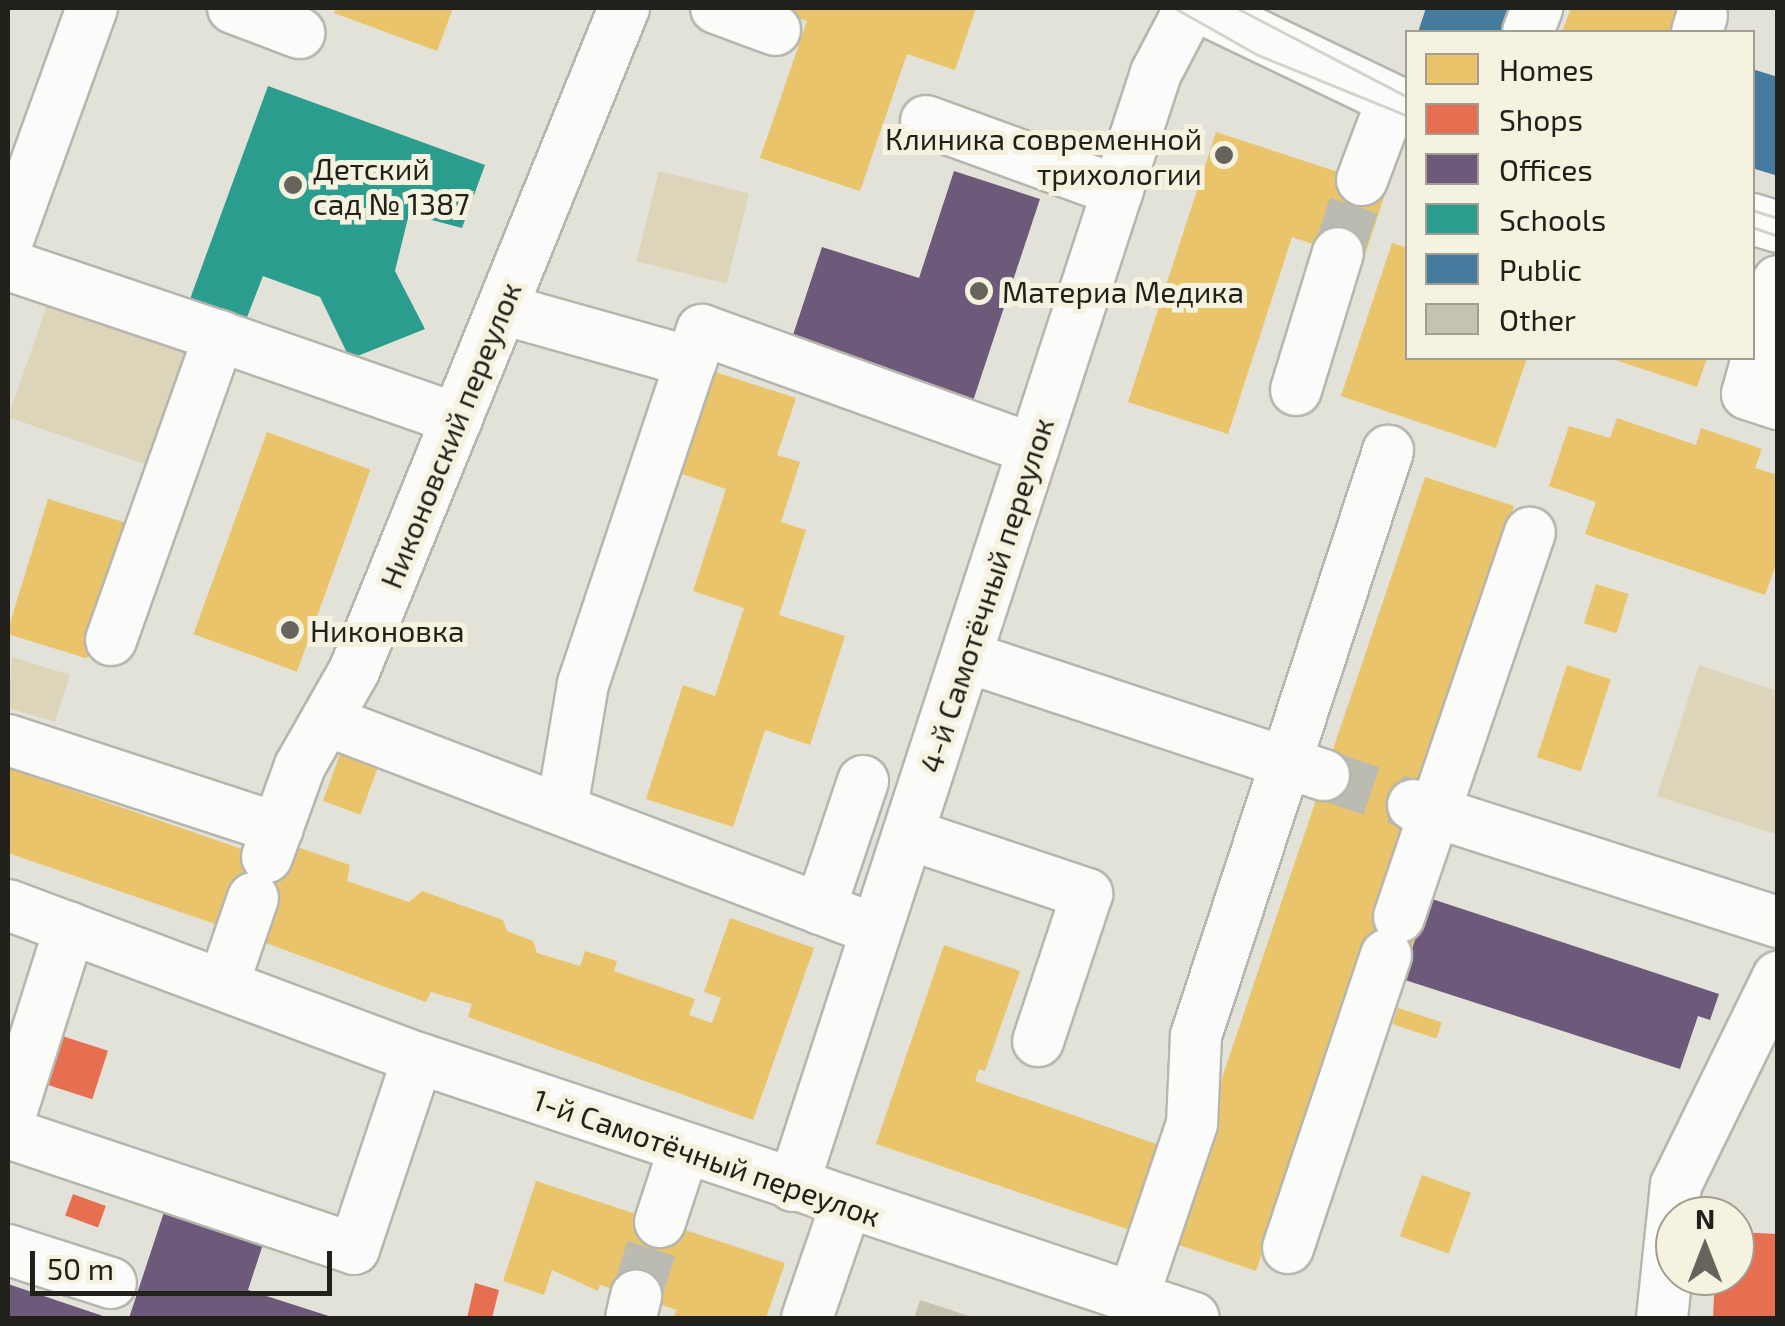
<!DOCTYPE html>
<meta charset="utf-8">
<style>
body{margin:0}
#map{position:relative;width:1785px;height:1326px;overflow:hidden;background:#e3e2d8;font-family:"Exo 2",sans-serif}
div>[style]{position:absolute}
[style*='--x']{left:calc(var(--x)*1px);top:calc(var(--y)*1px);width:calc(var(--w)*1px);rotate:calc(var(--a)*1deg)}
.green>*{inset:0;background:#dcd5b9;transform-origin:0 0}
.homes>*{inset:0;background:#e9c46a;transform-origin:0 0}
.shops>*{inset:0;background:#e76f51;transform-origin:0 0}
.offices>*{inset:0;background:#6d597a}
.schools>*{inset:0;background:#2a9d8f}
.public>*{inset:0;background:#457b9d}
.building>*{inset:0;background:#c6c2b0}
.minor-tunnel>*{height:50px;margin-top:-25px;transform-origin:0;background:repeating-linear-gradient(90deg,#bcbbb2 0 50px,transparent 0 75px)}
.roads{filter:drop-shadow(2px 0 #b6b5ae) drop-shadow(-2px 0 #b6b5ae) drop-shadow(0 2px #b6b5ae) drop-shadow(0 -2px #b6b5ae)}
.minor>*{height:50px;margin:-25px;padding:0 25px;transform-origin:25px;border-radius:25px;background:#fbfbf9}
.tram>*{height:2.5px;margin:-1.25px;padding:0 1.25px;transform-origin:1.25px;border-radius:1.25px;background:#d3d3d0}
.dots>*{width:28px;height:28px;translate:-50% -50%;box-sizing:border-box;border:5px solid #f6f2e0;border-radius:50%}
span{translate:-50% -50%;white-space:nowrap;text-align:center;line-height:1.15;-webkit-text-stroke:10px #f6f2e0;paint-order:stroke}
.poi-label{font-size:30px;color:#22201a}
.right{translate:-100% -50%;text-align:right}
.left{translate:0 -50%;text-align:left}
.street-label{font-size:30px;color:#22201a}
.frame{position:absolute;inset:0;border:10px solid #22201a;pointer-events:none}
.legend{position:absolute;left:1405px;top:30px;width:350px;height:330px;box-sizing:border-box;background:#f6f2e0;border:2px solid #a19e91;margin:0;padding:12px 18px;list-style:none;font-size:30px;color:#22201a}
.legend li{display:flex;align-items:center;gap:20px;height:50px}
.legend b{width:50px;border:2px solid #a19e91}
.north{position:absolute;left:1655px;top:1196px;width:100px;height:100px;box-sizing:border-box;background:#f6f2e0;border:2px solid #a19e91;border-radius:50%;rotate:0deg;font-size:28px;font-weight:700;line-height:40px;text-align:center;color:#22201a}
.north::after{content:'';display:block;margin:auto;width:35px;height:45px;background:#66645c;clip-path:polygon(50% 0,100% 100%,50% 72%,0 100%)}
.scale{position:absolute;left:30px;top:1251px;width:302px;height:45px;box-sizing:border-box;border:5px solid #22201a;border-top:0;padding-left:12px;font-size:30px;line-height:35px;white-space:nowrap;color:#22201a;-webkit-text-stroke:8px #f6f2e0;paint-order:stroke}
</style>
<div id="map">
<div class="green">
<div style="left:659px;top:171px;width:93px;height:93px;rotate:14deg"></div>
<div style="left:48px;top:302px;width:149px;height:122px;rotate:19deg"></div>
<div style="clip-path:polygon(12px 657px,70px 675px,55px 722px,8px 708px)"></div>
<div style="clip-path:polygon(1699px 665px,1777px 691px,1775px 834px,1657px 796px)"></div>
</div>
<div class="homes">
<div style="clip-path:polygon(336px 8px,453px 8px,437px 51px,334px 13px)"></div>
<div style="clip-path:polygon(769px 8px,976px 8px,955px 70px,907px 54px,860px 191px,760px 158px,807px 21px)"></div>
<div style="clip-path:polygon(1571px 8px,1681px 8px,1673px 32px,1562px 32px)"></div>
<div style="clip-path:polygon(1216px 132px,1387px 188px,1363px 261px,1292px 237px,1228px 434px,1128px 402px)"></div>
<div style="clip-path:polygon(1392px 243px,1408px 248px,1408px 358px,1527px 358px,1496px 448px,1341px 396px)"></div>
<div style="clip-path:polygon(1609px 358px,1707px 358px,1697px 387px)"></div>
<div style="clip-path:polygon(715px 372px,796px 398px,777px 455px,800px 462px,781px 522px,806px 530px,779px 615px,845px 636px,810px 745px,765px 730px,733px 827px,646px 799px,683px 685px,715px 696px,744px 608px,693px 591px,726px 489px,682px 474px)"></div>
<div style="clip-path:polygon(1617px 418px,1696px 445px,1701px 428px,1762px 449px,1755px 468px,1778px 475px,1778px 559px,1765px 595px,1585px 534px,1596px 502px,1549px 486px,1569px 426px,1610px 438px)"></div>
<div style="left:267px;top:432px;width:110px;height:215px;rotate:20deg"></div>
<div style="clip-path:polygon(1425px 477px,1514px 506px,1378px 910px,1420px 924px,1408px 963px,1365px 949px,1256px 1271px,1167px 1241px)"></div>
<div style="left:48px;top:499px;width:84px;height:141px;rotate:17deg"></div>
<div style="left:1596px;top:584px;width:34px;height:41px;rotate:17deg"></div>
<div style="left:1567px;top:665px;width:46px;height:97px;rotate:18deg"></div>
<div style="left:340px;top:754px;width:40px;height:50px;rotate:20deg"></div>
<div style="clip-path:polygon(8px 768px,291px 866px,297px 847px,350px 865px,347px 881px,409px 902px,422px 891px,503px 920px,507px 931px,533px 941px,537px 953px,580px 966px,585px 951px,617px 961px,614px 971px,695px 999px,689px 1015px,712px 1023px,721px 998px,704px 992px,730px 918px,814px 948px,753px 1120px,468px 1017px,472px 1004px,431px 992px,426px 1002px,266px 943px,277px 906px,236px 892px,224px 927px,8px 853px)"></div>
<div style="clip-path:polygon(944px 945px,1020px 971px,985px 1071px,979px 1069px,975px 1081px,1162px 1146px,1133px 1231px,876px 1144px)"></div>
<div style="left:1398px;top:1008px;width:46px;height:17px;rotate:18deg"></div>
<div style="left:1422px;top:1175px;width:52px;height:65px;rotate:20deg"></div>
<div style="clip-path:polygon(536px 1181px,785px 1263px,766px 1318px,683px 1318px,674px 1316px,677px 1310px,600px 1285px,598px 1291px,552px 1270px,544px 1295px,503px 1281px)"></div>
</div>
<div class="shops">
<div style="left:50px;top:1032px;width:61px;height:51px;rotate:18deg"></div>
<div style="left:73px;top:1194px;width:35px;height:23px;rotate:20deg"></div>
<div style="clip-path:polygon(1735px 1232px,1778px 1234px,1778px 1318px,1713px 1318px,1715px 1276px,1735px 1276px)"></div>
<div style="clip-path:polygon(475px 1283px,499px 1290px,492px 1318px,467px 1318px)"></div>
</div>
<div class="offices">
<div style="clip-path:polygon(954px 171px,1040px 199px,973px 401px,791px 341px,822px 247px,919px 278px)"></div>
<div style="clip-path:polygon(1429px 898px,1719px 994px,1710px 1020px,1698px 1016px,1680px 1069px,1402px 979px)"></div>
<div style="clip-path:polygon(166px 1206px,265px 1238px,248px 1290px,335px 1318px,129px 1318px)"></div>
<div style="clip-path:polygon(8px 1284px,109px 1318px,8px 1318px)"></div>
</div>
<div class="schools">
<div style="clip-path:polygon(268px 86px,485px 165px,462px 228px,409px 214px,395px 271px,425px 329px,350px 359px,320px 297px,263px 276px,246px 320px,190px 299px)"></div>
</div>
<div class="public">
<div style="clip-path:polygon(1426px 8px,1512px 8px,1504px 32px,1418px 32px)"></div>
<div style="clip-path:polygon(1752px 69px,1778px 77px,1778px 176px,1752px 168px)"></div>
</div>
<div class="building">
<div style="clip-path:polygon(920px 1300px,975px 1318px,914px 1318px)"></div>
</div>
<div class="minor-tunnel">
<div style="--x:1338;--y:253;--w:77;--a:-71.8"></div>
<div style="--x:1324;--y:775;--w:94;--a:18.6"></div>
<div style="--x:636;--y:1296;--w:78;--a:-72"></div>
</div>
<div class="roads">
<div class="minor">
<div style="--x:233;--y:8;--w:71;--a:20.7"></div>
<div style="--x:716;--y:8;--w:63;--a:20.4"></div>
<div style="--x:1201;--y:8;--w:229;--a:25.6"></div>
<div style="--x:1528;--y:32;--w:26;--a:-69"></div>
<div style="--x:1697;--y:32;--w:17;--a:-73"></div>
<div style="--x:926;--y:121;--w:204;--a:20"></div>
<div style="--x:1362;--y:180;--w:85;--a:-69.4"></div>
<div style="--x:1752;--y:219;--w:27;--a:17"></div>
<div style="--x:8;--y:240;--w:247;--a:-70.1"></div>
<div style="--x:8;--y:265;--w:223;--a:18.6"></div>
<div style="--x:1778;--y:281;--w:117;--a:105.3"></div>
<div style="--x:1747;--y:394;--w:33;--a:18"></div>
<div style="--x:502;--y:309;--w:196;--a:15.7"></div>
<div style="--x:691;--y:362;--w:34;--a:-71"></div>
<div style="--x:702;--y:330;--w:352;--a:19.8"></div>
<div style="--x:1296;--y:390;--w:143;--a:-73"></div>
<div style="--x:111;--y:640;--w:323;--a:-70.4"></div>
<div style="--x:219;--y:336;--w:252;--a:19.2"></div>
<div style="--x:967;--y:657;--w:376;--a:18.3"></div>
<div style="--x:346;--y:728;--w:567;--a:20.86"></div>
<div style="--x:8;--y:740;--w:284;--a:18.1"></div>
<div style="--x:1413;--y:805;--w:383;--a:17.8"></div>
<div style="--x:562;--y:808;--w:126;--a:-80.4"></div>
<div style="--x:583;--y:684;--w:340;--a:-71.5"></div>
<div style="--x:908;--y:834;--w:189;--a:18.5"></div>
<div style="--x:1087;--y:894;--w:155;--a:108.4"></div>
<div style="--x:267;--y:857;--w:97;--a:-70.1"></div>
<div style="--x:300;--y:766;--w:109;--a:-60.4"></div>
<div style="--x:354;--y:671;--w:716;--a:-67.84"></div>
<div style="--x:8;--y:905;--w:438;--a:20.5"></div>
<div style="--x:418;--y:1058;--w:818;--a:18.52"></div>
<div style="--x:820;--y:909;--w:135;--a:-71.4"></div>
<div style="--x:1399;--y:917;--w:406;--a:-71.2"></div>
<div style="--x:223;--y:985;--w:92;--a:-71"></div>
<div style="--x:8;--y:1123;--w:205;--a:-72.4"></div>
<div style="--x:8;--y:1133;--w:365;--a:18.5"></div>
<div style="--x:354;--y:1249;--w:201;--a:-71.5"></div>
<div style="--x:793;--y:1186;--w:1171;--a:-71.94"></div>
<div style="--x:1156;--y:73;--w:73;--a:-62.4"></div>
<div style="--x:660;--y:1222;--w:77;--a:-71.8"></div>
<div style="--x:1288;--y:1248;--w:309;--a:-71.5"></div>
<div style="--x:8;--y:1250;--w:108;--a:17.8"></div>
<div style="--x:1133;--y:1298;--w:184;--a:-71.3"></div>
<div style="--x:1192;--y:1124;--w:88;--a:-87.4"></div>
<div style="--x:1196;--y:1036;--w:616;--a:-71.83"></div>
<div style="--x:631;--y:1318;--w:23;--a:-77"></div>
<div style="--x:807;--y:1318;--w:120;--a:-71"></div>
<div style="--x:1662;--y:1318;--w:134;--a:-84"></div>
<div style="--x:1676;--y:1185;--w:232;--a:-63.9"></div>
</div>
</div>
<div class="tram">
<div style="--x:1175;--y:8;--w:95;--a:29.5"></div>
<div style="--x:1258;--y:55;--w:162;--a:22.1"></div>
<div style="--x:1237;--y:8;--w:193;--a:27.5"></div>
<div style="--x:1752;--y:210;--w:27;--a:17"></div>
<div style="--x:1752;--y:227;--w:28;--a:19"></div>
</div>
<div class="dots">
<div style="left:1224px;top:155px;background:#66645c"></div>
<div style="left:293px;top:185px;background:#66645c"></div>
<div style="left:979px;top:291px;background:#66645c"></div>
<div style="left:290px;top:630px;background:#66645c"></div>
</div>
<div class="poi-label">
<span class="right" style="left:1202px;top:155px">Клиника современной<br>трихологии</span>
<span class="left" style="left:313px;top:185px">Детский<br>сад № 1387</span>
<span class="left" style="left:1002px;top:291px">Материа Медика</span>
<span class="left" style="left:310px;top:630px">Никоновка</span>
</div>
<div class="street-label">
<span style="left:450px;top:435px;rotate:-68deg">Никоновский переулок</span>
<span style="left:986px;top:595px;rotate:-72deg">4-й Самотёчный переулок</span>
<span style="left:707px;top:1157px;rotate:19deg">1-й Самотёчный переулок</span>
</div>
<div class="frame"></div>
<ul class="legend">
<li><b style="height:28px;background:#e9c46a"></b>Homes</li>
<li><b style="height:28px;background:#e76f51"></b>Shops</li>
<li><b style="height:28px;background:#6d597a"></b>Offices</li>
<li><b style="height:28px;background:#2a9d8f"></b>Schools</li>
<li><b style="height:28px;background:#457b9d"></b>Public</li>
<li><b style="height:28px;background:#c6c2b0"></b>Other</li>
</ul>
<div class="north">N</div>
<div class="scale">50 m</div>
</div>
